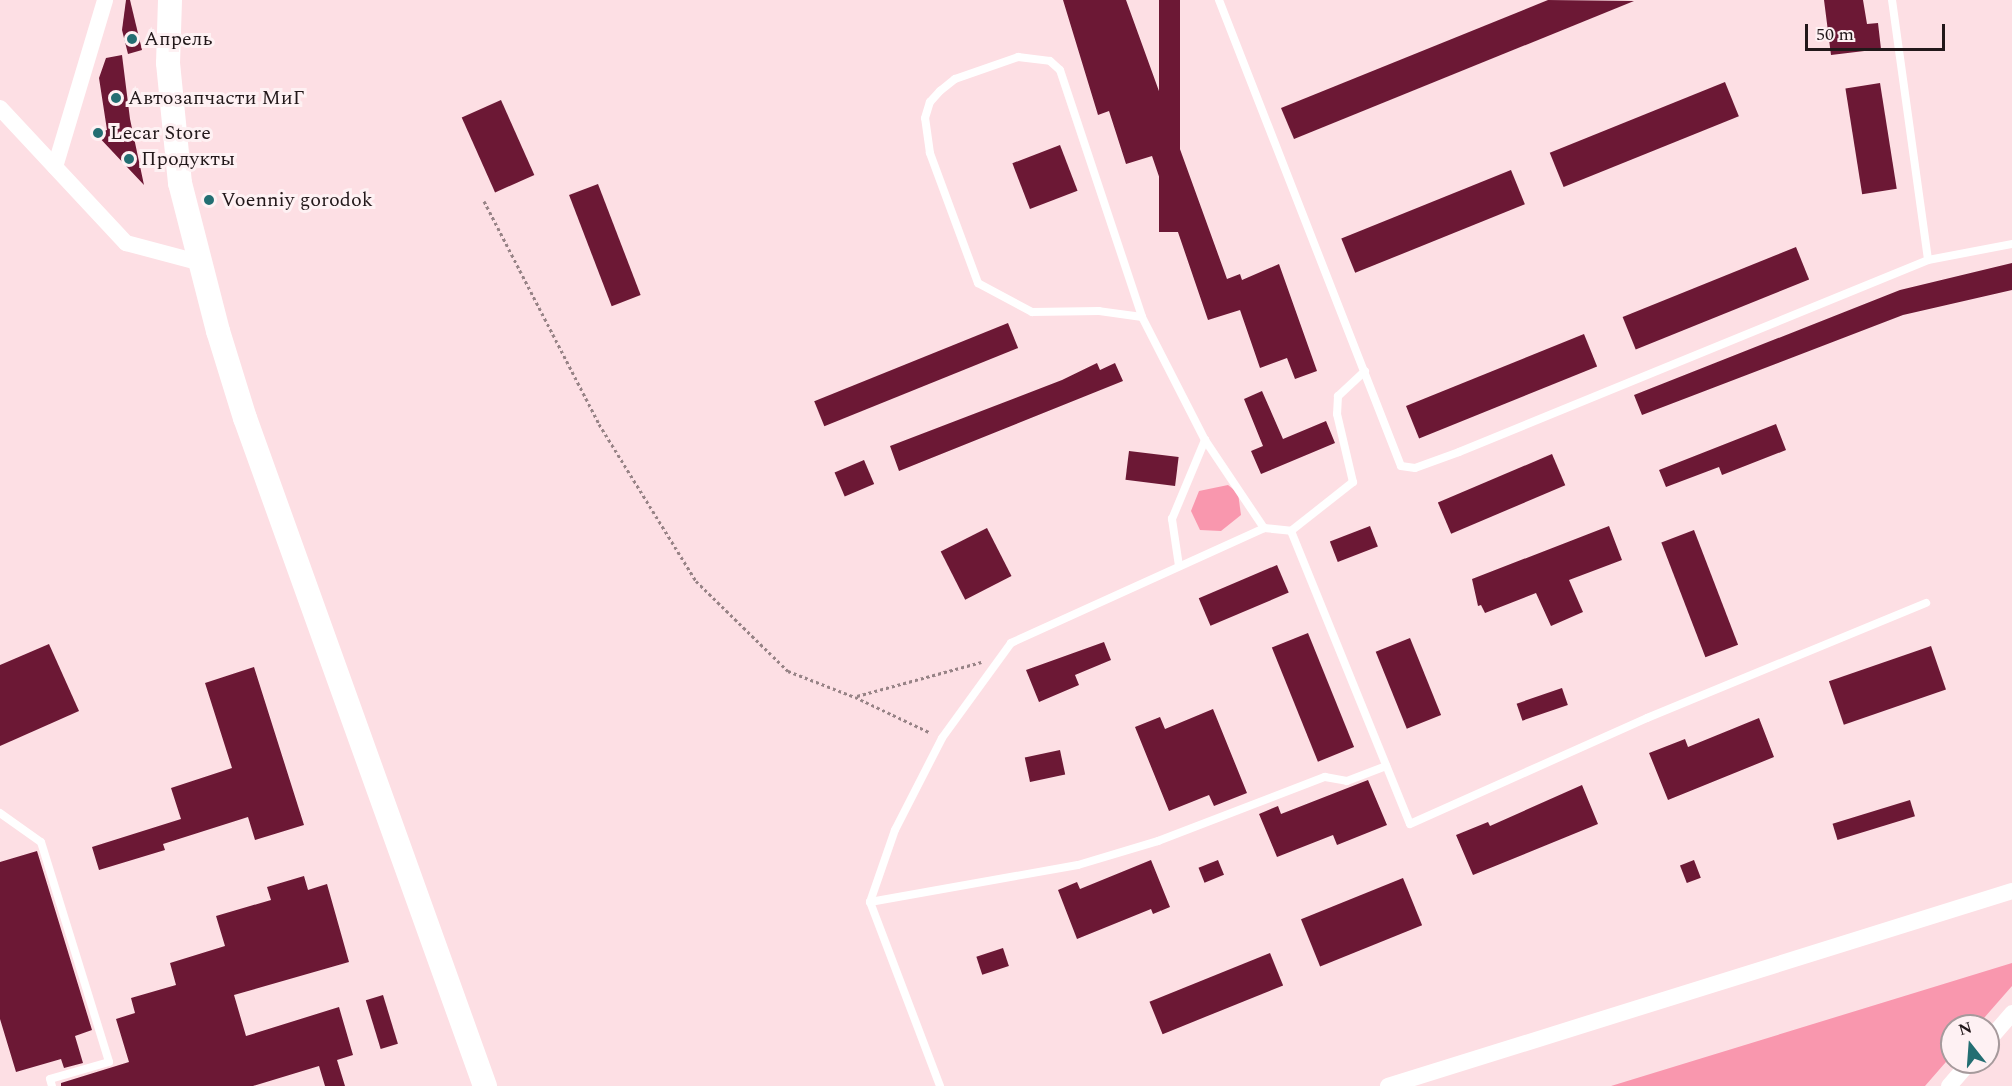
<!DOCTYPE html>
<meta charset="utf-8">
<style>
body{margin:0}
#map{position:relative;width:2012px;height:1086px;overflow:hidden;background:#fddfe4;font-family:Spectral,serif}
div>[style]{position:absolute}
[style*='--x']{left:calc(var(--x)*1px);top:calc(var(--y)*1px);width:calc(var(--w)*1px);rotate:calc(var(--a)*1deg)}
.forest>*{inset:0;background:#f997ae}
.building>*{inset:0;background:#6c1835;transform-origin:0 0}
.path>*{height:3px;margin-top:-1.5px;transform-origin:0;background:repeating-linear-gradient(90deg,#978386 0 3px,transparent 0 6px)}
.service>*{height:8px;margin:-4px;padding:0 4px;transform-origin:4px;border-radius:4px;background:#fff}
.minor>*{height:16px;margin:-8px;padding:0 8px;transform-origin:8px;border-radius:8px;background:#fff}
.secondary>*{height:24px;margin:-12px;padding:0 12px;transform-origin:12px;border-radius:12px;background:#fff}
.dots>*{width:16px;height:16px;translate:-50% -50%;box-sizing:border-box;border:3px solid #fef1f3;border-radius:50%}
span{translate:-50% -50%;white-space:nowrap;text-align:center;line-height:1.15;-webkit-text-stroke:6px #fef1f3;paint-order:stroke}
.poi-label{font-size:20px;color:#22181a}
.left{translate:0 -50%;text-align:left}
.north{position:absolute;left:1940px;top:1014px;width:60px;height:60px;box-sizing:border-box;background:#fef1f3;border:2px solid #a69a9c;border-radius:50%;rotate:343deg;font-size:16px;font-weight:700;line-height:24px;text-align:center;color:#22181a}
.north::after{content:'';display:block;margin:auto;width:21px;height:27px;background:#236e72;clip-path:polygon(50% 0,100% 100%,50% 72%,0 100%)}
.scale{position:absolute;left:1805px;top:24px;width:140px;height:27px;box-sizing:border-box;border:3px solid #22181a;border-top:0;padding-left:8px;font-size:18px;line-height:21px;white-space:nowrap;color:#22181a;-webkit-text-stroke:4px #fef1f3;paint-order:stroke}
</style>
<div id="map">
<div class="forest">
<div style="clip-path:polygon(1228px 485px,1238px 493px,1241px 515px,1221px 531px,1200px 530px,1191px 511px,1199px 491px)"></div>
<div style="clip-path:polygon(2012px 963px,2012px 986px,1977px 1026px,1952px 1026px,1952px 1055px,1925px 1086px,1611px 1086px)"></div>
</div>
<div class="building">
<div style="clip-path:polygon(126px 0,130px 0,142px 50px,128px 54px,122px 30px)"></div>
<div style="clip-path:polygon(1063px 0,1126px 0,1227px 279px,1240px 274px,1242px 280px,1279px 264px,1317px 371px,1295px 379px,1287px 358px,1260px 368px,1240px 310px,1208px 320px,1152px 156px,1126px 164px,1109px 111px,1098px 115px)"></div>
<div style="left:1159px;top:0;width:21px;height:232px"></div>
<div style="clip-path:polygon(1548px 0,1634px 1px,1294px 139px,1281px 108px)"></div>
<div style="clip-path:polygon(1824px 0,1863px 0,1867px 24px,1878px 23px,1881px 49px,1831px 55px)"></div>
<div style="clip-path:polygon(122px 55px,130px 119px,144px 185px,95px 133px,107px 130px,99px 78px,106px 58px)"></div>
<div style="left:1725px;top:82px;width:37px;height:189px;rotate:68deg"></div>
<div style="left:1880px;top:83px;width:107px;height:35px;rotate:81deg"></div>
<div style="left:501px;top:100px;width:82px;height:43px;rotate:66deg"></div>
<div style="left:1060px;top:145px;width:49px;height:51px;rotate:69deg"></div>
<div style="left:1511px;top:170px;width:37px;height:183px;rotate:68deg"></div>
<div style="left:598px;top:184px;width:119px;height:31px;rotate:69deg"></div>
<div style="left:1796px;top:247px;width:35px;height:187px;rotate:68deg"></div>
<div style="clip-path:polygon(2012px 263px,2012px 290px,1903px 315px,1642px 415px,1634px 395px,1900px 290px)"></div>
<div style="left:1008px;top:323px;width:27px;height:209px;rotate:68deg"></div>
<div style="left:1584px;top:334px;width:35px;height:192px;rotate:68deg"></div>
<div style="clip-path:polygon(1097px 363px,1100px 370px,1115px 363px,1123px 381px,899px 471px,890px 446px,1062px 380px)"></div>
<div style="clip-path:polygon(1262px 391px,1283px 439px,1326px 421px,1335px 443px,1261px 474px,1251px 451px,1263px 446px,1244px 399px)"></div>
<div style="clip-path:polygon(1776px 424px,1786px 450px,1722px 475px,1719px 467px,1666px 487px,1659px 470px)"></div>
<div style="left:1129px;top:451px;width:50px;height:29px;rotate:7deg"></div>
<div style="left:1552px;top:454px;width:34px;height:124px;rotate:67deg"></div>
<div style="left:864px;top:460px;width:26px;height:32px;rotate:67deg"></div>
<div style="left:1370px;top:526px;width:22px;height:43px;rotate:69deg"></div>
<div style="clip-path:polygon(1609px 526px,1622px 560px,1569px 580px,1583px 612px,1551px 626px,1536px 593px,1485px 613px,1481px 605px,1478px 606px,1472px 579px)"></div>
<div style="left:987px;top:528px;width:54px;height:52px;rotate:63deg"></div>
<div style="left:1694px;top:530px;width:123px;height:35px;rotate:69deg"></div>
<div style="left:1277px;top:565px;width:30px;height:85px;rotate:67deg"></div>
<div style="left:1308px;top:633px;width:123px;height:39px;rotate:68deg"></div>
<div style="left:1410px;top:638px;width:83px;height:37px;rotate:68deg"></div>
<div style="clip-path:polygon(1104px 642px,1111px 660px,1075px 675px,1079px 685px,1039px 702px,1026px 670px)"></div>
<div style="clip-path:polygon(49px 644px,79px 711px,0 746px,0 665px)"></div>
<div style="left:1931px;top:646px;width:46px;height:108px;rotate:71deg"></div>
<div style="clip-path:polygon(254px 667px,304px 825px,255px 840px,248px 817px,163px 844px,165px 850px,99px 870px,92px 847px,181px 819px,171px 788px,232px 768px,205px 683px)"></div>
<div style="left:1562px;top:688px;width:18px;height:48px;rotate:71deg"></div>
<div style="clip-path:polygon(1213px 709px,1247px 793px,1214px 806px,1209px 795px,1169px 811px,1135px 727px,1160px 717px,1165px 729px)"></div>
<div style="clip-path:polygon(1759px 718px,1774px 757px,1668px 800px,1649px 753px,1685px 739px,1688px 747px)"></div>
<div style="left:1060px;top:750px;width:25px;height:36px;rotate:78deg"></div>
<div style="clip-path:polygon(1368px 780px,1387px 825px,1337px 845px,1333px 835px,1277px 857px,1259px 814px,1278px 806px,1281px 814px)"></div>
<div style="clip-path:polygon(1582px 785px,1598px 824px,1473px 875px,1456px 835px,1488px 822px,1490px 826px)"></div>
<div style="left:1910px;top:800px;width:17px;height:81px;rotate:73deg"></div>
<div style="clip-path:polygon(37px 851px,92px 1030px,75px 1036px,83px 1063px,64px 1068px,61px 1059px,16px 1072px,0 1019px,0 862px)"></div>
<div style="clip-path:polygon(1151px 860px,1170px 907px,1153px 914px,1151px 909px,1077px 939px,1058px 890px,1077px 882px,1080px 889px)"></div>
<div style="left:1218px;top:860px;width:16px;height:21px;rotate:68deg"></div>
<div style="left:1694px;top:860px;width:19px;height:15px;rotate:69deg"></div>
<div style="clip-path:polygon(304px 876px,308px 890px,327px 884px,349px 962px,234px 995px,246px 1036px,339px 1007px,353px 1055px,337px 1060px,345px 1086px,325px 1086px,319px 1066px,253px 1086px,61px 1086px,61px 1083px,129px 1062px,116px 1019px,135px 1013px,131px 998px,176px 985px,170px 963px,225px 946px,216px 916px,271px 900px,267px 887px)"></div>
<div style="left:1403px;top:878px;width:51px;height:110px;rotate:68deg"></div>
<div style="left:1003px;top:948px;width:19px;height:28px;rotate:72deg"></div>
<div style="left:1270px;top:953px;width:35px;height:130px;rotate:68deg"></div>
<div style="left:383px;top:995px;width:51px;height:18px;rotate:73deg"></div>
</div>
<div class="path">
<div style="--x:484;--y:201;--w:251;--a:62.7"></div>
<div style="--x:599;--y:424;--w:185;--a:58.3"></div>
<div style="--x:696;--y:581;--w:129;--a:44.4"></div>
<div style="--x:788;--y:671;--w:72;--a:21.2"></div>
<div style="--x:855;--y:697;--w:82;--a:25.3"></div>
<div style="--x:857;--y:696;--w:129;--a:-15.3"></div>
</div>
<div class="service">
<div style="--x:1219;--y:0;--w:500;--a:68.67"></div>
<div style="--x:1401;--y:466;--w:14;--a:8"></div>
<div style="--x:1415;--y:468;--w:47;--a:-20"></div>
<div style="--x:1459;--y:452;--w:507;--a:-22.26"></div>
<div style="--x:1928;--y:260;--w:86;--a:-10.8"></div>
<div style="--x:1892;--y:0;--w:262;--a:82.1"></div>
<div style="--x:1142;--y:317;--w:43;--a:-172.1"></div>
<div style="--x:1099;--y:311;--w:67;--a:179.1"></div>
<div style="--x:1032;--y:312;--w:61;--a:-151.8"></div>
<div style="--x:978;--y:283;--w:139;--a:-110.3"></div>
<div style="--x:930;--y:153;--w:35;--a:-98"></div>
<div style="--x:925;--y:118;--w:17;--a:-73"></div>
<div style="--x:930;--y:102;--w:15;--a:-48"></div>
<div style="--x:940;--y:91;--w:19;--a:-39"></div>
<div style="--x:955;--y:79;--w:67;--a:-19.2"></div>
<div style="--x:1018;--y:57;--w:32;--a:7"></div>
<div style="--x:1050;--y:61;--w:13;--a:42"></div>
<div style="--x:1060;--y:70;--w:260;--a:71.6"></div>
<div style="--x:1142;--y:317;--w:138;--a:62.9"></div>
<div style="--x:1205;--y:440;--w:106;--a:56.2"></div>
<div style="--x:1365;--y:371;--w:37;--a:137"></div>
<div style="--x:1338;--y:396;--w:18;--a:93"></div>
<div style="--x:1337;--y:414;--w:70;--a:76.8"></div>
<div style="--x:1353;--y:482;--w:79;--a:141.7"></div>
<div style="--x:1291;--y:531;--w:316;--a:67.9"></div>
<div style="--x:1410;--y:824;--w:260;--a:-24.1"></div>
<div style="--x:1647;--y:718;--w:302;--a:-22.4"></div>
<div style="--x:1179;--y:566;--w:48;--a:-98.5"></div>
<div style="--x:1172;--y:519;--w:86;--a:-67.3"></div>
<div style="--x:0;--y:813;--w:50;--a:35.3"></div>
<div style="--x:41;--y:842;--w:230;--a:72.8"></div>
<div style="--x:109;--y:1062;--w:61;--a:163.9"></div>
<div style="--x:50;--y:1079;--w:7;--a:74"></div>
<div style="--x:870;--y:902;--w:76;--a:-70.9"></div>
<div style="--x:895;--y:830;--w:103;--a:-62.9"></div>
<div style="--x:942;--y:738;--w:117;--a:-54"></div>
<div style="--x:1011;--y:643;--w:278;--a:-24.4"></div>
<div style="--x:1264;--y:528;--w:27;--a:6"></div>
<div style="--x:940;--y:1086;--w:197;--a:-110.8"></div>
<div style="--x:870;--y:902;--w:211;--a:-10.1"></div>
<div style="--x:1078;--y:865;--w:84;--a:-16.7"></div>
<div style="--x:1158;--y:841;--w:179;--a:-21"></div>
<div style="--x:1325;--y:777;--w:22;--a:10"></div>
<div style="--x:1347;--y:781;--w:42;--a:-21"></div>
</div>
<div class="minor">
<div style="--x:0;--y:108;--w:185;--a:47"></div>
<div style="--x:126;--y:243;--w:74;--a:14.8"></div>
<div style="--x:55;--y:167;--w:174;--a:-73.3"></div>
<div style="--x:1988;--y:1041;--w:37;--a:-49"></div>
<div style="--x:1388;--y:1086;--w:654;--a:-17.35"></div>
<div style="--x:1949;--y:1086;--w:32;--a:-49"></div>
</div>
<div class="secondary">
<div style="--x:170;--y:0;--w:63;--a:91.8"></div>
<div style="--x:168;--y:63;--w:121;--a:84.3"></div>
<div style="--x:180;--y:183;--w:153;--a:75.6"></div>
<div style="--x:218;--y:331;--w:91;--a:72.8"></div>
<div style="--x:245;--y:418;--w:710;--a:70.24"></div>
</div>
<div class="dots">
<div style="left:132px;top:39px;background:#236e72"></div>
<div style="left:116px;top:98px;background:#236e72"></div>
<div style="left:98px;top:133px;background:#236e72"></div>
<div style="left:129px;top:159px;background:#236e72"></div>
<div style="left:209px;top:200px;background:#236e72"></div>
</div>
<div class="poi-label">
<span class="left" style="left:144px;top:39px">Апрель</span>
<span class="left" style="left:128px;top:98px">Автозапчасти МиГ</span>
<span class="left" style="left:110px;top:133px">Lecar Store</span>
<span class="left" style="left:141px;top:159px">Продукты</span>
<span class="left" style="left:221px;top:200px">Voenniy gorodok</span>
</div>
<div class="north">N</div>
<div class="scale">50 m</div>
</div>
